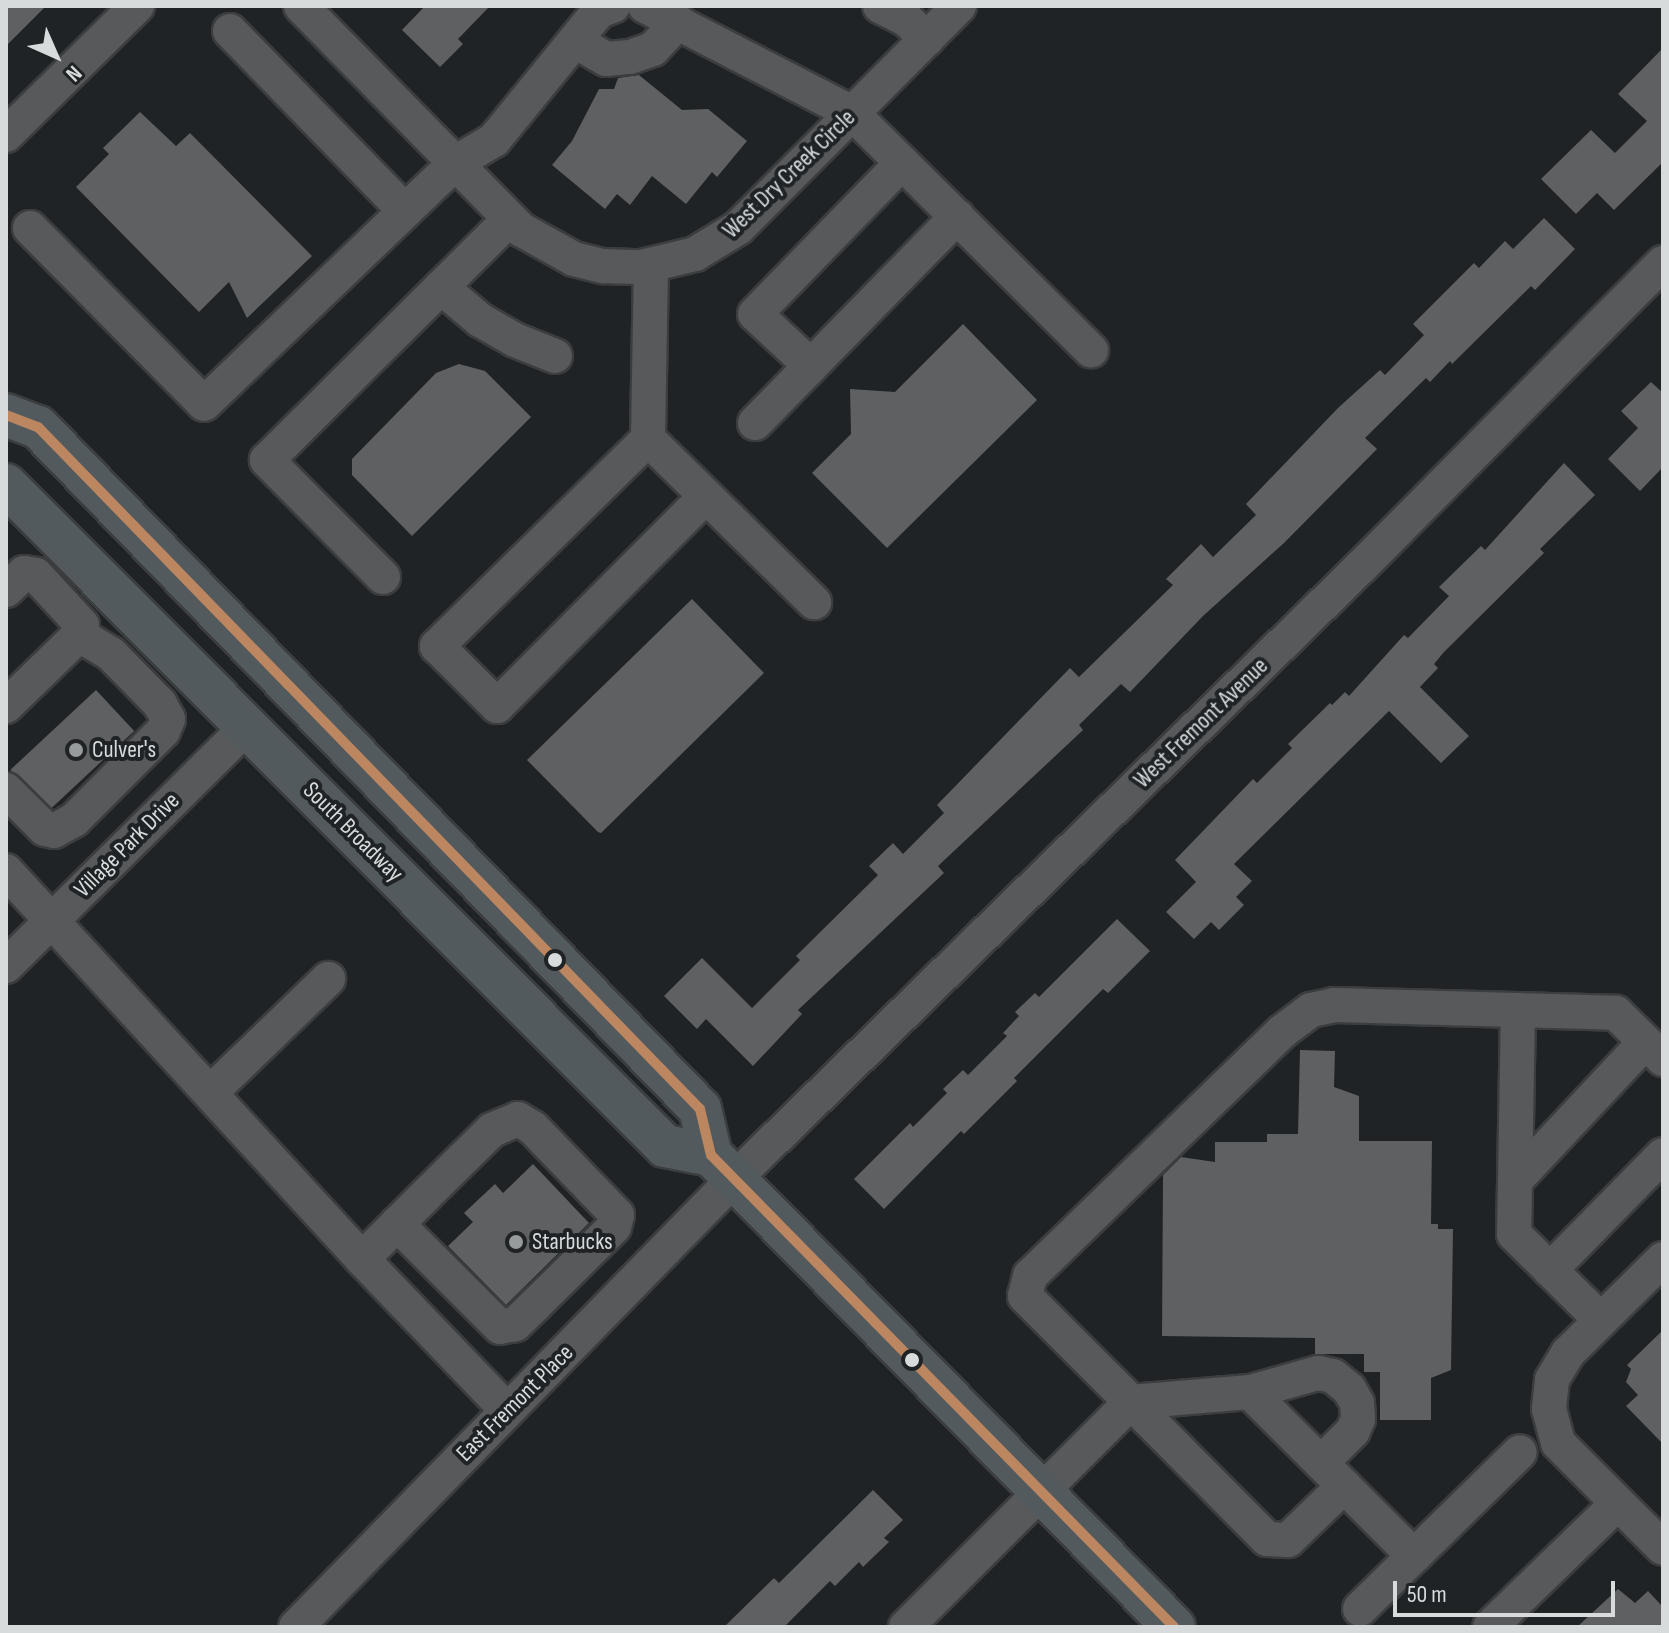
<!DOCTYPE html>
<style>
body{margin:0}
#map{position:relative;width:1669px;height:1633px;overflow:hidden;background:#202325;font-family:"Sofia Sans Condensed",sans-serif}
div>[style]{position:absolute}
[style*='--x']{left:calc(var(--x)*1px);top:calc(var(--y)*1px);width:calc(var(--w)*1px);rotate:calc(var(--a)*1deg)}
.building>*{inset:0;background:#5e6061;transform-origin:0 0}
.roads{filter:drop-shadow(2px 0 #3b3d3f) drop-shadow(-2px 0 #3b3d3f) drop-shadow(0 2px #3b3d3f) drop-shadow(0 -2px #3b3d3f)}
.minor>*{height:34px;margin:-17px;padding:0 17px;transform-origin:17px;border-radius:17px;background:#57595b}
.major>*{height:42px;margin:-21px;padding:0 21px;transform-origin:21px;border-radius:21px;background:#535a5e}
.bus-1>*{height:10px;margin:-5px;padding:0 5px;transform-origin:5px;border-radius:5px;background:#bb8660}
.dots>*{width:22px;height:22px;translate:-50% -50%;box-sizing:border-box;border:4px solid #1f2326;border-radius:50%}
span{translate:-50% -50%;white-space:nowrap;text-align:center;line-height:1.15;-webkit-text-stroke:8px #1f2326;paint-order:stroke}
.street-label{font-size:24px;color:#d8dbdc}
.poi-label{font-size:24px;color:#d8dbdc}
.left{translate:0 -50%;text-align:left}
.frame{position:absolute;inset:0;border:8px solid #d8dbdc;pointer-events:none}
.north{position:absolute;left:16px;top:16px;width:80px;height:80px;-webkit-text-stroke:6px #1f2326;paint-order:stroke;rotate:135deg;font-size:22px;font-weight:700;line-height:32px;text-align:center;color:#d8dbdc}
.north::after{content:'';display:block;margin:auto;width:28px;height:36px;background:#d8dbdc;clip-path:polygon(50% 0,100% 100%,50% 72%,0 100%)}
.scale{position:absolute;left:1393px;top:1581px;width:222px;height:36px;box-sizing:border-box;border:4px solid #d8dbdc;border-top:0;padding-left:10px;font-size:24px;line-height:28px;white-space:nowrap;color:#d8dbdc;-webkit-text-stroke:6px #1f2326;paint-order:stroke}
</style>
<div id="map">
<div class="building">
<div style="clip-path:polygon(6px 6px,46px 6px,6px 46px)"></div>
<div style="clip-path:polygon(425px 6px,490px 6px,458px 39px,463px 44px,440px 67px,402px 30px)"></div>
<div style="clip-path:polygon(1663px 48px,1663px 162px,1614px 210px,1597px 193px,1576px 214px,1541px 179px,1591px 130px,1615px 153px,1647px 121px,1618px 94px)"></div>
<div style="clip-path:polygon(639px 75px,682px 110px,708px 109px,747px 141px,717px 177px,712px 172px,686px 204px,652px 176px,630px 205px,617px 194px,605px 209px,552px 165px,572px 141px,599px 89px,614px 89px,618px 78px)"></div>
<div style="clip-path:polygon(140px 112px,176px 146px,190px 133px,312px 256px,247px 318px,229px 282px,199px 312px,76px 187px,109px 154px,103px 148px)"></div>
<div style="clip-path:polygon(1544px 218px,1575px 249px,1535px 290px,1531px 286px,1452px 364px,1450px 361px,1430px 382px,1426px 378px,1365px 438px,1377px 449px,1284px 543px,1203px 616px,1130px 692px,1121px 684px,1079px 725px,1083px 730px,938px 866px,944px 873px,798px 1010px,802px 1014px,753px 1066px,706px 1019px,697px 1029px,664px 996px,702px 958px,752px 1008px,800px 960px,796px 956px,878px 875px,869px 866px,893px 843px,903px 854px,944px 813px,937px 805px,1070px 668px,1079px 677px,1173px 585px,1166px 579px,1201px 544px,1213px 557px,1256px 515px,1246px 504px,1338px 408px,1380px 370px,1385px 375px,1424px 335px,1413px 324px,1474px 263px,1479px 268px,1505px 241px,1513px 249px)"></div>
<div style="clip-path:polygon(963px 324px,1037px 400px,887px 548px,812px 473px,851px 434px,850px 389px,895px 392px)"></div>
<div style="clip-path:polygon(459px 364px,485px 371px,531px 417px,412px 536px,352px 475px,352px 459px,436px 373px)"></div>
<div style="clip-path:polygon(1651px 382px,1663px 393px,1663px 467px,1640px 491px,1608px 459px,1638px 428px,1621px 411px)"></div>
<div style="clip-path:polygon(1564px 463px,1595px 495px,1540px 549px,1544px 553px,1444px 652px,1434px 664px,1438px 668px,1420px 687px,1469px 736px,1441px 763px,1389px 711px,1234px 864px,1252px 881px,1236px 897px,1244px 905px,1219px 930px,1211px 922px,1194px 939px,1166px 912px,1196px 882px,1175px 860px,1253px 779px,1257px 783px,1292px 748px,1288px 744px,1330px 703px,1332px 705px,1345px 692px,1349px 696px,1404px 635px,1408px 638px,1449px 596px,1439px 587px,1481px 546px,1485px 550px)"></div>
<div style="clip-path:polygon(692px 599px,764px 673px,601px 833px,598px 832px,527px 760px)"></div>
<div style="left:96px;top:690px;width:56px;height:117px;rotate:47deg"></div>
<div style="clip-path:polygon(1117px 919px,1150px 951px,1108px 993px,1103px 989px,1014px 1078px,1017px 1081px,964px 1134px,961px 1131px,884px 1209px,854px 1179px,910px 1123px,913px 1127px,947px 1093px,943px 1089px,963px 1070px,968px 1075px,1007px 1036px,1003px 1033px,1019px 1016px,1015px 1012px,1035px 993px,1039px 997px)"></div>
<div style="clip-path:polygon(1300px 1050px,1335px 1051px,1334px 1087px,1359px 1096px,1359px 1141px,1432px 1141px,1431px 1224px,1438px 1224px,1438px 1229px,1453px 1229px,1451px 1370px,1431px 1378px,1431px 1420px,1380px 1420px,1380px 1372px,1364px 1372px,1364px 1354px,1315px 1354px,1315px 1338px,1162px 1336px,1163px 1175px,1181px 1157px,1215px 1162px,1215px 1142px,1267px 1142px,1267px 1134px,1298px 1134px)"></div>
<div style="clip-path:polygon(533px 1164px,589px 1223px,506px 1305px,448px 1246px,473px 1222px,464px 1213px,495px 1184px,503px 1193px)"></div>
<div style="clip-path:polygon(1663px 1330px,1663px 1444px,1626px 1406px,1638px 1395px,1626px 1382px,1631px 1369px,1627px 1365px)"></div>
<div style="clip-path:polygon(873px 1490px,903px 1520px,884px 1538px,889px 1542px,863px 1567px,859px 1562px,835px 1586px,830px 1581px,784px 1627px,724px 1627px,774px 1578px,779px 1583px)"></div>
<div style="clip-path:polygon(1618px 1589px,1635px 1603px,1648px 1591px,1663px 1607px,1663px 1627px,1577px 1627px)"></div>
</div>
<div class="roads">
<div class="minor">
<div style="--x:301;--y:6;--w:313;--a:45.5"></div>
<div style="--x:520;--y:229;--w:62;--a:29.1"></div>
<div style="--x:574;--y:259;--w:30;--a:14"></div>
<div style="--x:603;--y:266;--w:38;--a:2"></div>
<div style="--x:641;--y:267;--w:56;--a:-13.5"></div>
<div style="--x:695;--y:254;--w:50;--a:-31.2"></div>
<div style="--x:738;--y:228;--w:313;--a:-45.1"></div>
<div style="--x:645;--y:6;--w:233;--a:27.3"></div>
<div style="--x:852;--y:113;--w:337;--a:44.8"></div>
<div style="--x:880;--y:6;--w:29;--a:27"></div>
<div style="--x:906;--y:19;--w:29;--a:44"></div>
<div style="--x:230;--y:31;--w:251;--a:45.8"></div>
<div style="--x:575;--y:41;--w:36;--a:30"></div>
<div style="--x:606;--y:59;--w:24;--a:-5"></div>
<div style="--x:630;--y:57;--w:24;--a:-19"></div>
<div style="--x:653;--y:49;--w:37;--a:-47"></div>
<div style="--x:6;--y:135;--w:184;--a:-44.6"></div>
<div style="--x:30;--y:228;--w:247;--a:45.3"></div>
<div style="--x:204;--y:404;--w:348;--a:-43.8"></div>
<div style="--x:455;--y:163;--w:45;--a:-30.5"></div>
<div style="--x:494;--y:140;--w:166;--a:-50.9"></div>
<div style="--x:599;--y:11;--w:15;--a:-20"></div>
<div style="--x:651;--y:265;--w:174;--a:91"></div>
<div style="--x:648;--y:439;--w:233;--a:44.5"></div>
<div style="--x:441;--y:287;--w:51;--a:40.2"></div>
<div style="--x:480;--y:320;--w:40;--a:29.7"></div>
<div style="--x:515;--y:340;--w:43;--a:21.8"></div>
<div style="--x:811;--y:366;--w:76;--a:-137.1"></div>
<div style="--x:755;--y:314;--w:211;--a:-45.8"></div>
<div style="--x:755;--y:423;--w:289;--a:-45.6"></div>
<div style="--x:648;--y:439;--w:296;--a:135.5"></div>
<div style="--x:437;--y:646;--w:85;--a:45"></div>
<div style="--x:497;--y:706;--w:296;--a:-45.1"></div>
<div style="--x:383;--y:577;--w:165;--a:-134.8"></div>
<div style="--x:267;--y:460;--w:342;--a:-44.8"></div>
<div style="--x:6;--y:590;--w:25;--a:-43"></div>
<div style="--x:24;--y:573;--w:12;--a:9"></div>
<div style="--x:36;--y:575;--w:68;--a:47.4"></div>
<div style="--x:82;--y:625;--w:10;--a:107"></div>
<div style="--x:79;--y:635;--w:102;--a:135.8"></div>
<div style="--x:6;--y:790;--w:55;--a:45"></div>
<div style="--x:45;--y:829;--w:9;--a:13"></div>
<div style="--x:54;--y:831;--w:23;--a:-29"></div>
<div style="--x:74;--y:820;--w:126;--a:-45"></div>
<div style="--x:163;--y:731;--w:13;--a:-67"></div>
<div style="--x:168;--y:719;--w:17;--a:-118"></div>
<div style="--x:160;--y:704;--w:70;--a:-134.4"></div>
<div style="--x:111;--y:654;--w:37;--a:-149"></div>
<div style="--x:6;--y:871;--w:527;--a:47.46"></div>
<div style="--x:362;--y:1259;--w:209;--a:46.2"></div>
<div style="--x:6;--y:966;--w:341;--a:-44.8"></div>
<div style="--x:1518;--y:1010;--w:224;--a:91"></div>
<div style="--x:1514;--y:1234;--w:122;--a:44.7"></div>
<div style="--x:211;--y:1092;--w:163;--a:-44"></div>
<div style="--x:1515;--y:1181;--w:190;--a:-46.9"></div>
<div style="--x:362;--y:1259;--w:92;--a:-45"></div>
<div style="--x:427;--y:1194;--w:91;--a:-44.6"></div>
<div style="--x:492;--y:1130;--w:28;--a:-23"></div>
<div style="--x:518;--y:1119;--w:17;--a:31"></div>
<div style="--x:533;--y:1128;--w:121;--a:46"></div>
<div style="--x:617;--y:1215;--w:12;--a:104"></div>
<div style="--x:614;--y:1227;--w:111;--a:135.4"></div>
<div style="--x:535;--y:1305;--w:28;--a:136"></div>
<div style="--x:515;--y:1324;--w:15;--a:169"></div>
<div style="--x:500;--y:1327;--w:146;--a:-135"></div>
<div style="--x:1663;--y:1259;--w:134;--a:135.3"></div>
<div style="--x:1568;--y:1353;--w:31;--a:121"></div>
<div style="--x:1552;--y:1380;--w:29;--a:96"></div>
<div style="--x:1549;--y:1409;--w:35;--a:75"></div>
<div style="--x:1558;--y:1443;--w:148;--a:45"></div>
<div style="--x:1550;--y:1270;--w:161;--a:-45.5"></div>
<div style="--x:1250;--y:1392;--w:71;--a:-15.6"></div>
<div style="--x:1318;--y:1373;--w:15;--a:11"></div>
<div style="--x:1333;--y:1376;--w:21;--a:39"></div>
<div style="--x:1349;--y:1389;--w:16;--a:60"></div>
<div style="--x:1357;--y:1403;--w:16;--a:86"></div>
<div style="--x:1358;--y:1419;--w:13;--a:113"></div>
<div style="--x:1353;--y:1431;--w:45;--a:135"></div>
<div style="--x:1344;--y:1486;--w:99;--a:45"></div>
<div style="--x:1414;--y:1556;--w:148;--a:-44.5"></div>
<div style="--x:1360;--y:1609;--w:76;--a:-44.5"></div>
<div style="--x:296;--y:1627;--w:627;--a:-45.65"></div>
<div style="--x:734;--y:1179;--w:875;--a:-44.31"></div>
<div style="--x:1360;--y:568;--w:430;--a:-45.2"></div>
<div style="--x:906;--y:1627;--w:318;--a:-45"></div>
<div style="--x:1131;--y:1402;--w:119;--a:-4.8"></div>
<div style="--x:1250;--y:1392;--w:133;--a:45"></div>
<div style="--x:1344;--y:1486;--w:78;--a:136"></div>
<div style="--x:1288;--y:1540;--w:21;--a:-177"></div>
<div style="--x:1267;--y:1539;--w:193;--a:-134.8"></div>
<div style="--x:1131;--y:1402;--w:150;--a:-135"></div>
<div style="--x:1025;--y:1296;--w:21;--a:-76"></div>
<div style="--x:1030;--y:1276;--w:352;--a:-44.1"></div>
<div style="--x:1283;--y:1031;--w:35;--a:-37"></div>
<div style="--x:1311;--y:1010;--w:24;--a:-12"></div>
<div style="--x:1334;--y:1005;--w:282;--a:1.6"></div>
<div style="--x:1616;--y:1013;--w:66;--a:44.4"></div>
<div style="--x:1490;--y:1627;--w:178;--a:-44.1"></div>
</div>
<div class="major">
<div style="--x:6;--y:415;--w:34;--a:21"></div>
<div style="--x:38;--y:427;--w:950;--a:45.85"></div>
<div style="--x:700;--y:1109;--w:47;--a:76.6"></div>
<div style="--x:711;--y:1155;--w:661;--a:45.55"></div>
<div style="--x:6;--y:485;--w:933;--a:45.09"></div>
<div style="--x:665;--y:1146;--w:47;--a:11.1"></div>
</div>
</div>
<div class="bus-1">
<div style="--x:6;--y:415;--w:34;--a:21"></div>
<div style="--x:38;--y:427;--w:950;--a:45.85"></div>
<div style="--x:700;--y:1109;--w:47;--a:76.6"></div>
<div style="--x:711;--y:1155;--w:661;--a:45.55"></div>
</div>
<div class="dots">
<div style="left:76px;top:750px;background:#989b9c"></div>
<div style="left:555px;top:960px;background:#d8dbdc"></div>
<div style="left:516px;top:1242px;background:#989b9c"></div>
<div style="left:912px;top:1360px;background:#d8dbdc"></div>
</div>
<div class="street-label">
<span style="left:789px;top:174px;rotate:-44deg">West Dry Creek Circle</span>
<span style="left:1201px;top:723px;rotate:-44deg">West Fremont Avenue</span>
<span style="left:353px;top:832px;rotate:45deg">South Broadway</span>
<span style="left:127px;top:845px;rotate:-45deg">Village Park Drive</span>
<span style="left:515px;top:1403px;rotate:-45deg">East Fremont Place</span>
</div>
<div class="poi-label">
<span class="left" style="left:92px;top:750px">Culver's</span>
<span class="left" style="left:532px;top:1242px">Starbucks</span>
</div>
<div class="frame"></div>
<div class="north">N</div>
<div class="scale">50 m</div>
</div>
